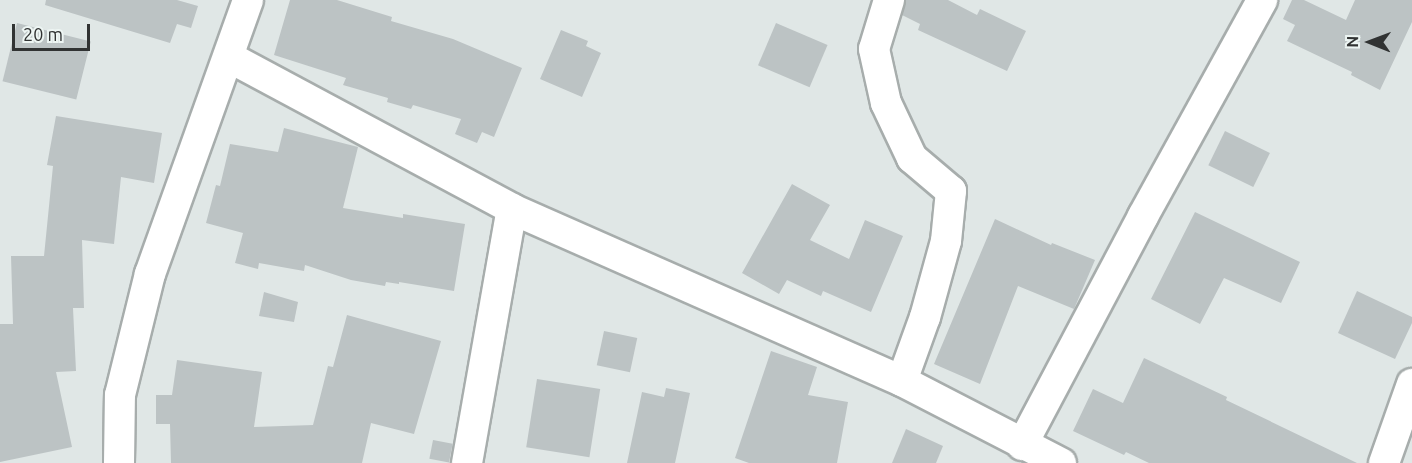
<!DOCTYPE html>
<style>
body{margin:0}
#map{position:relative;width:1412px;height:463px;overflow:hidden;background:#e0e7e6;font-family:Ubuntu,sans-serif}
div>[style]{position:absolute}
[style*='--x']{left:calc(var(--x)*1px);top:calc(var(--y)*1px);width:calc(var(--w)*1px);rotate:calc(var(--a)*1deg)}
.building>*{inset:0;background:#bcc3c4;transform-origin:0 0}
.roads{filter:drop-shadow(2px 0 #a7adac) drop-shadow(-2px 0 #a7adac) drop-shadow(0 2px #a7adac) drop-shadow(0 -2px #a7adac)}
.minor>*{height:30px;margin:-15px;padding:0 15px;transform-origin:15px;border-radius:15px;background:#fff}
span{translate:-50% -50%;white-space:nowrap;text-align:center;line-height:1.15;-webkit-text-stroke:6px #edf5f3;paint-order:stroke}
.north{position:absolute;left:1340px;top:12px;width:60px;height:60px;-webkit-text-stroke:4px #edf5f3;paint-order:stroke;rotate:271deg;font-size:16px;font-weight:700;line-height:24px;text-align:center;color:#313333}
.north::after{content:'';display:block;margin:auto;width:21px;height:27px;background:#313333;clip-path:polygon(50% 0,100% 100%,50% 72%,0 100%)}
.scale{position:absolute;left:12px;top:24px;width:78px;height:27px;box-sizing:border-box;border:3px solid #313333;border-top:0;padding-left:8px;font-size:18px;line-height:21px;white-space:nowrap;color:#313333;-webkit-text-stroke:4px #edf5f3;paint-order:stroke}
</style>
<div id="map">
<div class="building">
<div style="clip-path:polygon(46px 0,177px 0,198px 6px,191px 28px,177px 24px,170px 43px,45px 5px)"></div>
<div style="clip-path:polygon(290px 0,337px 0,392px 17px,391px 21px,453px 39px,522px 68px,494px 137px,482px 132px,477px 143px,455px 134px,461px 119px,413px 105px,411px 109px,387px 102px,388px 98px,343px 85px,346px 78px,274px 55px)"></div>
<div style="clip-path:polygon(906px 0,948px 0,977px 15px,980px 9px,1026px 31px,1007px 71px,918px 30px,920px 24px,902px 15px)"></div>
<div style="clip-path:polygon(1292px 0,1304px 0,1346px 20px,1355px 0,1412px 0,1412px 22px,1380px 90px,1351px 75px,1352px 72px,1287px 41px,1295px 25px,1283px 19px)"></div>
<div style="left:17px;top:23px;width:76px;height:60px;rotate:14deg"></div>
<div style="left:776px;top:23px;width:56px;height:46px;rotate:23deg"></div>
<div style="clip-path:polygon(561px 30px,588px 41px,586px 46px,601px 53px,582px 97px,540px 79px)"></div>
<div style="clip-path:polygon(56px 116px,162px 133px,154px 183px,121px 177px,114px 244px,82px 240px,84px 308px,73px 308px,76px 371px,56px 372px,72px 447px,0 462px,0 324px,13px 324px,11px 256px,44px 256px,53px 166px,47px 165px)"></div>
<div style="clip-path:polygon(284px 128px,358px 147px,343px 208px,403px 218px,403px 214px,465px 224px,454px 291px,399px 282px,399px 284px,386px 282px,385px 286px,351px 280px,305px 265px,304px 271px,259px 263px,258px 269px,235px 263px,243px 233px,206px 223px,216px 185px,220px 186px,230px 144px,278px 152px)"></div>
<div style="left:1225px;top:131px;width:50px;height:38px;rotate:26deg"></div>
<div style="clip-path:polygon(792px 184px,830px 205px,810px 240px,849px 259px,865px 220px,903px 236px,871px 312px,823px 291px,821px 296px,787px 280px,779px 294px,742px 273px)"></div>
<div style="clip-path:polygon(1195px 212px,1300px 262px,1281px 303px,1224px 278px,1200px 324px,1151px 299px)"></div>
<div style="clip-path:polygon(995px 219px,1051px 245px,1052px 243px,1095px 260px,1074px 309px,1018px 286px,980px 384px,934px 364px)"></div>
<div style="clip-path:polygon(1357px 291px,1412px 317px,1412px 323px,1395px 359px,1338px 333px)"></div>
<div style="clip-path:polygon(264px 292px,298px 302px,294px 322px,259px 316px)"></div>
<div style="clip-path:polygon(347px 315px,441px 341px,414px 434px,371px 423px,362px 463px,171px 463px,170px 424px,156px 424px,156px 395px,172px 395px,177px 360px,262px 372px,254px 427px,313px 425px,328px 366px,333px 367px)"></div>
<div style="left:604px;top:331px;width:34px;height:35px;rotate:12deg"></div>
<div style="clip-path:polygon(771px 351px,817px 367px,808px 395px,848px 402px,837px 463px,749px 463px,735px 458px)"></div>
<div style="clip-path:polygon(1144px 358px,1227px 397px,1226px 400px,1357px 463px,1149px 463px,1126px 452px,1124px 455px,1073px 431px,1093px 389px,1123px 403px)"></div>
<div style="left:537px;top:379px;width:64px;height:69px;rotate:9deg"></div>
<div style="clip-path:polygon(666px 388px,690px 393px,675px 463px,627px 463px,642px 392px,664px 397px)"></div>
<div style="clip-path:polygon(906px 429px,943px 446px,936px 463px,892px 463px)"></div>
<div style="left:433px;top:440px;width:20px;height:19px;rotate:11deg"></div>
</div>
<div class="roads">
<div class="minor">
<div style="--x:889;--y:0;--w:51;--a:107"></div>
<div style="--x:874;--y:49;--w:55;--a:77.5"></div>
<div style="--x:886;--y:103;--w:61;--a:64.7"></div>
<div style="--x:912;--y:158;--w:51;--a:40.2"></div>
<div style="--x:951;--y:191;--w:50;--a:95.7"></div>
<div style="--x:946;--y:241;--w:79;--a:105.4"></div>
<div style="--x:925;--y:317;--w:68;--a:109.8"></div>
<div style="--x:229;--y:57;--w:321;--a:28.2"></div>
<div style="--x:512;--y:209;--w:426;--a:23.8"></div>
<div style="--x:902;--y:381;--w:179;--a:27.3"></div>
<div style="--x:1022;--y:445;--w:259;--a:-62.1"></div>
<div style="--x:1143;--y:216;--w:247;--a:-61.1"></div>
<div style="--x:119;--y:463;--w:68;--a:-89.2"></div>
<div style="--x:120;--y:395;--w:125;--a:-76.1"></div>
<div style="--x:150;--y:274;--w:291;--a:-70.3"></div>
<div style="--x:467;--y:463;--w:258;--a:-80"></div>
<div style="--x:1384;--y:463;--w:84;--a:-70.5"></div>
</div>
</div>
<div class="north">N</div>
<div class="scale">20 m</div>
</div>
